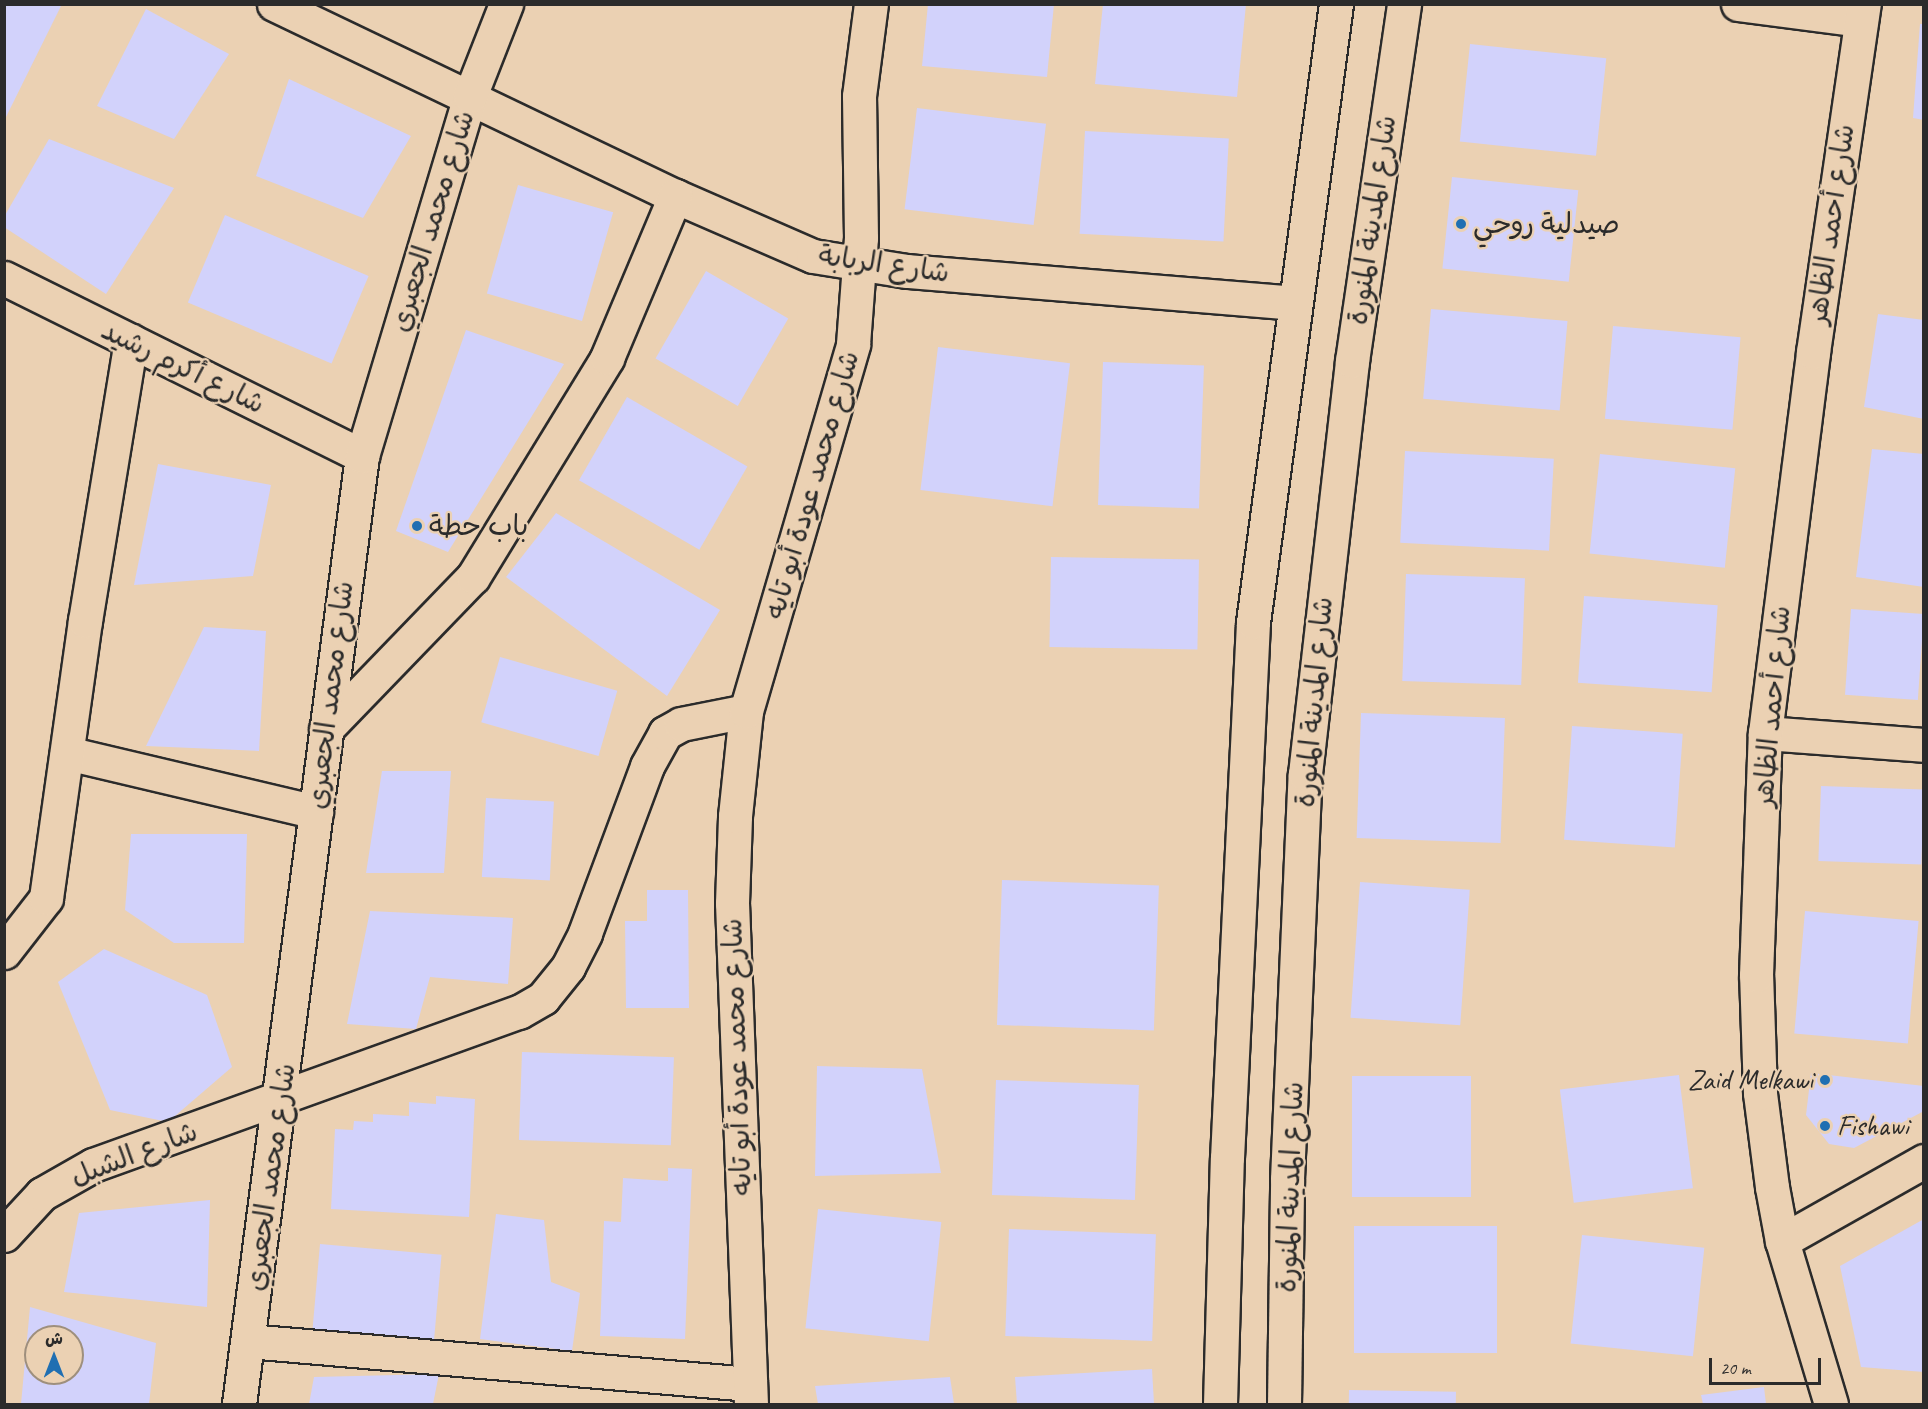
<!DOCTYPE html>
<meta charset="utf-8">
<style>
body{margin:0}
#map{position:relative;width:1928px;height:1409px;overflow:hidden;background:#ebd1b3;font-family:Caveat,"Playpen Sans Arabic",sans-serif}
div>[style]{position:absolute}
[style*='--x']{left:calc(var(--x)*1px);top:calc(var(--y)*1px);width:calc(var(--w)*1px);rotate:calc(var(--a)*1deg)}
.building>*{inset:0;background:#d2d2fb;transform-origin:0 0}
.roads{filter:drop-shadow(2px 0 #2b2b2b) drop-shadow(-2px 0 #2b2b2b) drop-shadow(0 2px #2b2b2b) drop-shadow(0 -2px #2b2b2b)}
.minor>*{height:33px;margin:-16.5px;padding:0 16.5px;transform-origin:16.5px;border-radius:16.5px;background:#ebd1b3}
.major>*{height:33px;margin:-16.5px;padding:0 16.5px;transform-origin:16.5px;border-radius:16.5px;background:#ebd1b3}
.dots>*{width:16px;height:16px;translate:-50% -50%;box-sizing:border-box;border:3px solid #ebd1b3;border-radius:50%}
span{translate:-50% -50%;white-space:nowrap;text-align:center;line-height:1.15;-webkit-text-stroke:4.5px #ebd1b3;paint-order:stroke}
.street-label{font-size:28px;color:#2b2b2b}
.poi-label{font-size:28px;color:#2b2b2b}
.left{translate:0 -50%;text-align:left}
.right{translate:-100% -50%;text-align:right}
.frame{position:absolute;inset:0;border:6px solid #2b2b2b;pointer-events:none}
.north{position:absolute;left:24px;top:1325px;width:60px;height:60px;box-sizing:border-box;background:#ebd1b3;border:2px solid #9e8f7d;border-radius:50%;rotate:0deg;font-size:16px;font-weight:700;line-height:24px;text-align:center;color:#2b2b2b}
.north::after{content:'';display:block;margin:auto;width:21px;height:27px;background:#1f6fb2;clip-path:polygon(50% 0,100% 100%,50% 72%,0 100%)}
.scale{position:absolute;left:1709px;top:1358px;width:112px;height:27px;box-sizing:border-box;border:3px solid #2b2b2b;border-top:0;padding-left:8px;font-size:18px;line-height:21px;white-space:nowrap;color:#2b2b2b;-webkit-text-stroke:4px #ebd1b3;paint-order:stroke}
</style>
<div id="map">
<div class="building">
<div style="clip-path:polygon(4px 4px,62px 4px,4px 121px)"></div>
<div style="clip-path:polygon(928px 4px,1054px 4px,1047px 77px,922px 66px)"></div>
<div style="clip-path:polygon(1103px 4px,1246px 4px,1237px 97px,1095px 84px)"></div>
<div style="clip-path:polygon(146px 9px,229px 54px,174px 139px,97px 106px)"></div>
<div style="clip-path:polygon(1920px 24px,1924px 24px,1924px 120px,1913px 118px)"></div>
<div style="left:1470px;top:44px;width:137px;height:98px;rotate:6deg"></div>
<div style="clip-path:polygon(289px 79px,411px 136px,363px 218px,256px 176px)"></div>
<div style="left:917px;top:108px;width:130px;height:102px;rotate:7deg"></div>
<div style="left:1085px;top:131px;width:144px;height:103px;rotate:3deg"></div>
<div style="clip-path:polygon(49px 139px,174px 188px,106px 294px,4px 227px,4px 217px)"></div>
<div style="left:1452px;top:177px;width:127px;height:92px;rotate:6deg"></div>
<div style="left:518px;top:185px;width:99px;height:113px;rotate:16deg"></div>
<div style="left:225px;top:215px;width:156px;height:95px;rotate:23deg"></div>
<div style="left:706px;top:271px;width:95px;height:101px;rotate:30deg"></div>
<div style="left:1431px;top:309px;width:137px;height:90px;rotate:5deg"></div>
<div style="clip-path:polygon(1878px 314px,1924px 320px,1924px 419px,1864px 407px)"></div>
<div style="left:1613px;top:326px;width:128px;height:93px;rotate:5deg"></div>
<div style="clip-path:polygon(466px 330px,564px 364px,448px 552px,396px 531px)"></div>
<div style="left:938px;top:347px;width:133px;height:144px;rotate:7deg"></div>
<div style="left:1103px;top:362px;width:101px;height:143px;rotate:2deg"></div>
<div style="left:627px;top:397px;width:139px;height:96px;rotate:30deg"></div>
<div style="clip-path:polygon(1872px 449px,1924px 454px,1924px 587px,1856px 577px)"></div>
<div style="left:1405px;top:451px;width:149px;height:92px;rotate:3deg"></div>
<div style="left:1600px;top:454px;width:136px;height:100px;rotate:6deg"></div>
<div style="clip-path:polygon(158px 464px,271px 485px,253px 576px,134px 585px)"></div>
<div style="clip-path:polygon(556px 513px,720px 610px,667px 696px,506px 577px)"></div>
<div style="left:1051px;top:557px;width:148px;height:90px;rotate:1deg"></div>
<div style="left:1406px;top:574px;width:119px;height:107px;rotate:2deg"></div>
<div style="left:1584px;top:596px;width:134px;height:87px;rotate:4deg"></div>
<div style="left:1851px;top:609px;width:73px;height:86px;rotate:4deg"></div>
<div style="clip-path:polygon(204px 627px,266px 631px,259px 751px,146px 746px)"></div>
<div style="left:500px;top:657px;width:122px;height:68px;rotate:16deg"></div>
<div style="left:1361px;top:713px;width:144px;height:125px;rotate:2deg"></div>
<div style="left:1572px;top:726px;width:111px;height:114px;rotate:4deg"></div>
<div style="clip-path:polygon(382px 771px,451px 771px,444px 873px,366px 873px)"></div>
<div style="left:1821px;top:786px;width:103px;height:75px;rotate:2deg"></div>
<div style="left:486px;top:798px;width:68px;height:79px;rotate:3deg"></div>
<div style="clip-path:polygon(131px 834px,247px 834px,244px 943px,174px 943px,125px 910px)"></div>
<div style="left:1002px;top:880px;width:157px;height:145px;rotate:2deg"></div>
<div style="left:1360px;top:882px;width:110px;height:136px;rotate:4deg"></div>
<div style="clip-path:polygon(647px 890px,688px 890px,689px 1008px,626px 1008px,625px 921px,647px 921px)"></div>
<div style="clip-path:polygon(370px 911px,513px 918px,508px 984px,430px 977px,416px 1029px,347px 1024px)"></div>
<div style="left:1805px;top:911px;width:114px;height:123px;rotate:5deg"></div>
<div style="clip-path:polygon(104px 949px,207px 995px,232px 1067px,168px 1122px,110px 1110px,58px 982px)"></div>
<div style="left:522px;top:1052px;width:152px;height:88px;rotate:2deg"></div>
<div style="clip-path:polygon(817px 1066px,922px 1069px,941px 1173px,815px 1176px)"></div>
<div style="clip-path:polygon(1811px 1073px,1924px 1086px,1924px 1111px,1854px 1148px,1829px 1144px,1806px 1115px)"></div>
<div style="left:1679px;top:1075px;width:114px;height:120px;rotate:83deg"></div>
<div style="left:1352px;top:1076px;width:119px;height:121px"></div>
<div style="left:996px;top:1080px;width:143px;height:115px;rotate:2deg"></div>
<div style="clip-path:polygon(436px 1096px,475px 1099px,469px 1217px,331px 1209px,335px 1129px,353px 1130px,354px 1121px,373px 1122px,373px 1114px,409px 1116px,409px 1102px,436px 1104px)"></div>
<div style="clip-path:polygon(668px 1168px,692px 1169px,685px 1339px,600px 1336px,604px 1221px,621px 1222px,623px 1178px,668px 1181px)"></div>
<div style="clip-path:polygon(210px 1200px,207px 1307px,64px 1292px,79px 1213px)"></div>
<div style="left:818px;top:1209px;width:124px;height:120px;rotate:6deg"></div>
<div style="clip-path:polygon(496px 1214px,544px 1220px,551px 1282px,580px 1293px,572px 1351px,480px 1339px)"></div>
<div style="clip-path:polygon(1924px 1219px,1924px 1372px,1861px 1367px,1840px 1266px)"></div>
<div style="left:1354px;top:1226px;width:143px;height:127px"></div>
<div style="left:1009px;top:1229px;width:147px;height:107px;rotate:2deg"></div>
<div style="left:1582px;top:1235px;width:123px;height:109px;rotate:6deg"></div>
<div style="left:320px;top:1244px;width:122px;height:91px;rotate:5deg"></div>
<div style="clip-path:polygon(evenodd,30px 1307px,156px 1343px,149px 1404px,21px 1404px,30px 1307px,36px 1337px,72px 1337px,72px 1373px,36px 1373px,36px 1337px)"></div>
<div style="clip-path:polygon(1152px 1369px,1154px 1404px,1017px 1404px,1015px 1377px)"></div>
<div style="clip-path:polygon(439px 1374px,433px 1404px,309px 1404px,314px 1377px)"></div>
<div style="clip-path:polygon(950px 1377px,954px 1404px,818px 1404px,815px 1386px)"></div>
<div style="clip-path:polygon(1764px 1387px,1766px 1404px,1703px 1404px,1701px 1395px)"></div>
<div style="left:1349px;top:1390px;width:107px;height:14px;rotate:1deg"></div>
</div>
<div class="roads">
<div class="minor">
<div style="--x:274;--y:4;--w:445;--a:25.6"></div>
<div style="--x:675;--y:196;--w:150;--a:23.5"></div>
<div style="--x:813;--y:256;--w:95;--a:9.1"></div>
<div style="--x:907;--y:271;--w:389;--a:4.7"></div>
<div style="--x:1738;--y:4;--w:124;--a:7.4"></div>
<div style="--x:4;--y:278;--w:400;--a:26.4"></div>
<div style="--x:326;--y:729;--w:211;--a:-46"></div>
<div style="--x:473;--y:577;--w:257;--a:-58.5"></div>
<div style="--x:607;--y:358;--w:176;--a:-67.2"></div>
<div style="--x:1765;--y:733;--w:159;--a:4.3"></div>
<div style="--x:67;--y:753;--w:256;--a:13.3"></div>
<div style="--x:4;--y:952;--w:68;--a:-52.1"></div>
<div style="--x:46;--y:898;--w:280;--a:-82"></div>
<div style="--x:85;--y:621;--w:284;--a:-80.7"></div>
<div style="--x:4;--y:1235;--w:56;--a:-47.2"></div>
<div style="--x:42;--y:1194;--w:59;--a:-29.6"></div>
<div style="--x:93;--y:1165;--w:453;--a:-19.8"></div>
<div style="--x:519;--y:1012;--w:28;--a:-30"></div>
<div style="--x:543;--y:998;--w:40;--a:-51"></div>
<div style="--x:568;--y:967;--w:38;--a:-63"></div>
<div style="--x:585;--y:933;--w:178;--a:-69.6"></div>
<div style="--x:647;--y:766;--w:38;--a:-61"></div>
<div style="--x:665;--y:733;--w:18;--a:-29"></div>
<div style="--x:681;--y:724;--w:66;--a:-11.3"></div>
<div style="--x:1782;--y:1241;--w:163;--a:-29.4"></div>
<div style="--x:248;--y:1341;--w:504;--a:4.9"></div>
<div style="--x:239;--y:1404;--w:956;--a:-82.61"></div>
<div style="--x:362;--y:456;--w:376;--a:-73.3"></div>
<div style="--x:470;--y:96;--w:99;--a:-68.6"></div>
<div style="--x:751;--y:1404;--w:501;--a:-92.17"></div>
<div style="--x:732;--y:903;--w:87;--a:-88"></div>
<div style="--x:735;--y:816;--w:106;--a:-84"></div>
<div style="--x:746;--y:711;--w:382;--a:-73.7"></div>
<div style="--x:853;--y:344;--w:106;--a:-85.7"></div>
<div style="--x:861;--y:238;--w:142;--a:-90.8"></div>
<div style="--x:859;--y:96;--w:93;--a:-82.6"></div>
<div style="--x:1831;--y:1404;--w:170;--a:-106.7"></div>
<div style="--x:1782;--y:1241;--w:55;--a:-100.5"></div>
<div style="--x:1772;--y:1187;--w:95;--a:-97.3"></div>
<div style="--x:1760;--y:1093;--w:118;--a:-91.9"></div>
<div style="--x:1756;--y:975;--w:242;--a:-87.9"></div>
<div style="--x:1765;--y:733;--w:384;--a:-82.8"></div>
<div style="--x:1813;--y:352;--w:352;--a:-81.7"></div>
</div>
<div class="major">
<div style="--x:1220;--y:1404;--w:246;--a:-88.4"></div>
<div style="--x:1227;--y:1158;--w:537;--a:-87.22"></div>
<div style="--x:1253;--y:622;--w:624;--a:-82.35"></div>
<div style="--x:1284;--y:1404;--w:225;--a:-89.2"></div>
<div style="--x:1287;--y:1179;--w:405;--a:-87.5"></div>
<div style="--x:1305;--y:774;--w:416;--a:-83.5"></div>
<div style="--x:1352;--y:361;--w:361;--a:-81.7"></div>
</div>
</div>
<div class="dots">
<div style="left:1461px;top:224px;background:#1f6fb2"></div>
<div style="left:417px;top:526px;background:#1f6fb2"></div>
<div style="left:1825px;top:1080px;background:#1f6fb2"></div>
<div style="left:1825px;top:1126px;background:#1f6fb2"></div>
</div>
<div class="street-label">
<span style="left:1372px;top:220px;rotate:-82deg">شارع المدينة المنورة</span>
<span style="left:432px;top:221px;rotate:-73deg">شارع محمد الجعبري</span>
<span style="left:1831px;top:224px;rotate:-82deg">شارع أحمد الظاهر</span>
<span style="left:884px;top:264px;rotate:8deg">شارع الربابة</span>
<span style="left:183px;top:367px;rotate:26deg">شارع أكرم رشيد</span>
<span style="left:812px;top:485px;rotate:-74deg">شارع محمد عودة أبو تايه</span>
<span style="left:330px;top:695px;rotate:-83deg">شارع محمد الجعبري</span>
<span style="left:1314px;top:702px;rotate:-85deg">شارع المدينة المنورة</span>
<span style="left:1772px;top:706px;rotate:-85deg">شارع أحمد الظاهر</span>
<span style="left:737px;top:1057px;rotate:-92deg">شارع محمد عودة أبو تايه</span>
<span style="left:134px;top:1154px;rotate:-21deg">شارع الشبل</span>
<span style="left:270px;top:1177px;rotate:-82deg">شارع محمد الجعبري</span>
<span style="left:1290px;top:1187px;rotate:-88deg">شارع المدينة المنورة</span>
</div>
<div class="poi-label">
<span class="left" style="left:1473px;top:224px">صيدلية روحي</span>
<span class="left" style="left:429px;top:526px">باب حطة</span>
<span class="right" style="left:1813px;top:1080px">Zaid Melkawi</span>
<span class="left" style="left:1837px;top:1126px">Fishawi</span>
</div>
<div class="frame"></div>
<div class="north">ش</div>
<div class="scale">20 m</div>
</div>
